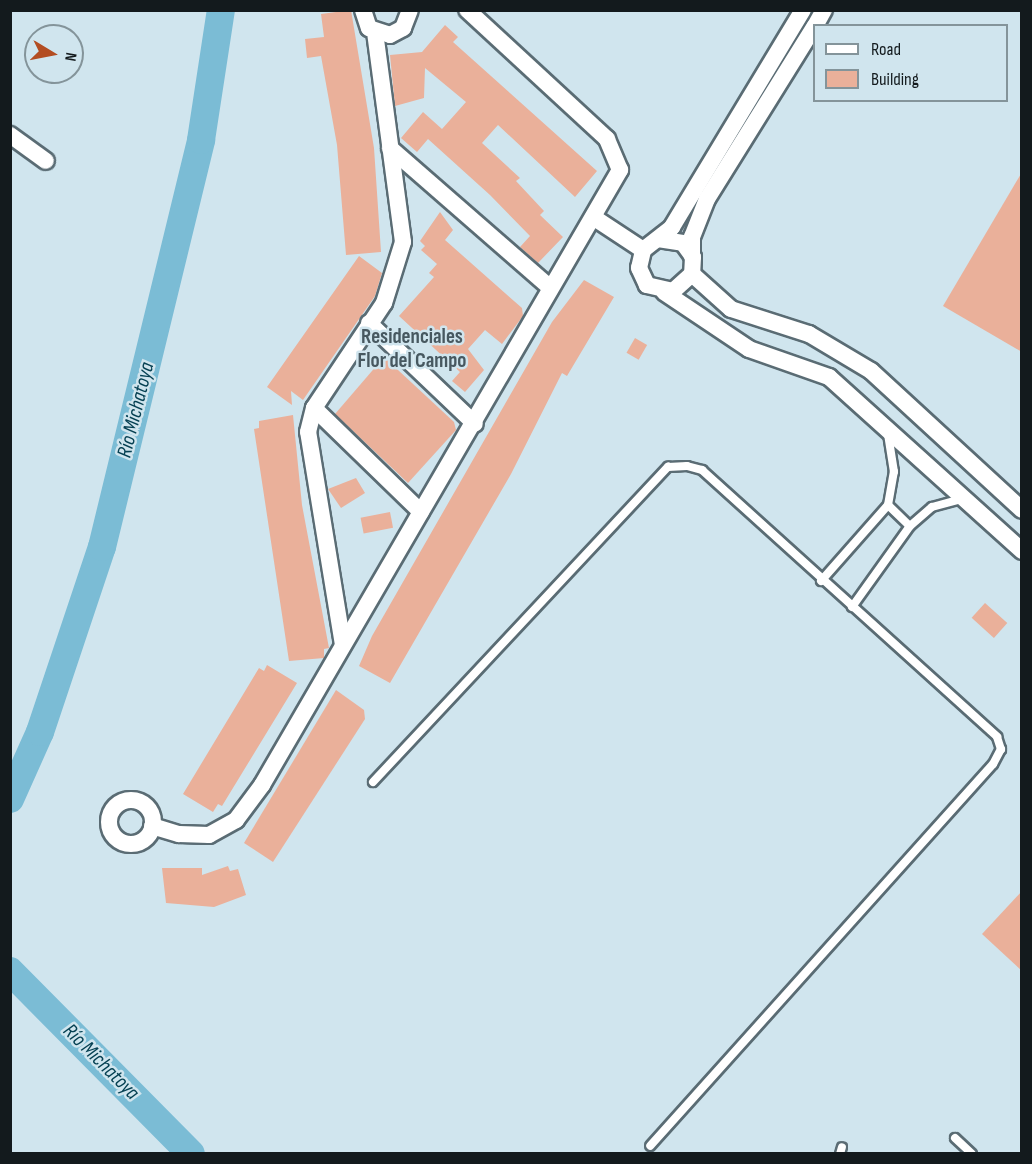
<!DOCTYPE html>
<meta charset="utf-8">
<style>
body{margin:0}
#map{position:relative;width:1032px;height:1164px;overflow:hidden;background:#d0e5ee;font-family:"Sofia Sans Condensed",sans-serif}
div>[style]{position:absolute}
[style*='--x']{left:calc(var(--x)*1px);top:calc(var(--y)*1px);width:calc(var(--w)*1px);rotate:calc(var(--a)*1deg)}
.river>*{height:28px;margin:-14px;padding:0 14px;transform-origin:14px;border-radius:14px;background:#7bbcd5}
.building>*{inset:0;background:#eab09a;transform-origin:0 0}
.roads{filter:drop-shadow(2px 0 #5a6c74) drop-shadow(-2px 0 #5a6c74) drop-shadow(0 2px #5a6c74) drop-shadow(0 -2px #5a6c74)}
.lane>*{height:8px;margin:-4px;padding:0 4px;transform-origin:4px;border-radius:4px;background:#fff}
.street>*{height:16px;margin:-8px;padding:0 8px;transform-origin:8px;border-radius:8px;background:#fff}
.street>.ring{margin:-8px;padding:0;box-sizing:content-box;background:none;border:16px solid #fff;border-radius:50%}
span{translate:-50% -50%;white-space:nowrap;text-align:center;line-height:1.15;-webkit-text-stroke:5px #d0e5ee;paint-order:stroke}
.neighbourhood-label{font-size:21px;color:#475860;font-weight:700}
.water-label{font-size:21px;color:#064153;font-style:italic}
.frame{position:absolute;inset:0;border:12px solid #131a1d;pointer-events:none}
.legend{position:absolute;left:813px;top:24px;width:195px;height:78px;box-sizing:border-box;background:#d0e5ee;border:2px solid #84949a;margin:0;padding:8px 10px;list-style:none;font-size:18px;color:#131a1d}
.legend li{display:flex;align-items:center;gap:12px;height:30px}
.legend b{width:30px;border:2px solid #84949a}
.north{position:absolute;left:24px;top:24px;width:60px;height:60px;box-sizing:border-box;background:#d0e5ee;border:2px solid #84949a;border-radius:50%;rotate:100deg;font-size:16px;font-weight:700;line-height:24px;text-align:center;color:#131a1d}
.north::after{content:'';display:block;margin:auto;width:21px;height:27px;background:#b34d22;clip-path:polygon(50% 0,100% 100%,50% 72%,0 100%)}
</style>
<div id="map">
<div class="river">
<div style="--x:10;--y:799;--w:73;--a:-65.9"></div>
<div style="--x:40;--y:732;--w:195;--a:-71.5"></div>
<div style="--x:102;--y:547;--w:419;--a:-76.3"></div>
<div style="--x:201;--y:140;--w:132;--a:-81.3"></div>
<div style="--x:10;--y:971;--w:257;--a:45.3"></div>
</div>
<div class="building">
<div style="clip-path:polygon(351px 10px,374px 148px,381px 252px,346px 255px,337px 145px,321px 56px,307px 58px,305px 39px,324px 37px,321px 14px)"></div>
<div style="clip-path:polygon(445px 25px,458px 37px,453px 42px,597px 171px,575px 197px,498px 125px,482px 143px,520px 178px,516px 181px,544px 211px,540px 215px,563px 237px,538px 263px,520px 247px,530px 236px,490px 195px,428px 139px,417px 152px,401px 138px,423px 112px,442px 129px,466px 102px,425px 68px,424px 98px,395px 106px,390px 55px,422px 52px)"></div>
<div style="clip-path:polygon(1022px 172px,1022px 352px,943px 306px)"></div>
<div style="clip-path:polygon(440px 212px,453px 230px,445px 240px,522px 308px,523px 316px,502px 344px,485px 330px,468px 349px,484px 370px,465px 392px,452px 381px,460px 372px,399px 316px,434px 277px,429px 273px,437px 264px,421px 250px,425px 246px,420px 241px)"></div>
<div style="clip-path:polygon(359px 256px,382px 273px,375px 296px,303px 400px,291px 391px,292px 405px,267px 387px)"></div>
<div style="clip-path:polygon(584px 280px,614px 297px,567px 376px,562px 373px,511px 474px,390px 683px,359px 666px,372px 636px,552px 322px)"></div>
<div style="left:635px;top:338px;width:14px;height:17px;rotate:30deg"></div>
<div style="clip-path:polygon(384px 357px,454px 422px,456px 430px,408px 483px,335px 414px)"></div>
<div style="clip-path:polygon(293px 415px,302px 505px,329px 648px,324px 649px,324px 658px,289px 661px,254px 429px,259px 428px,259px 421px)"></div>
<div style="clip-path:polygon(356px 478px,365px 493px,341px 508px,328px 489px)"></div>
<div style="left:390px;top:512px;width:16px;height:30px;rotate:79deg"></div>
<div style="left:985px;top:603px;width:30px;height:20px;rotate:42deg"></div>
<div style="clip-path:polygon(267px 665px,297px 683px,222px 806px,218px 804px,213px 812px,183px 794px,259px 668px,264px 671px)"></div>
<div style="clip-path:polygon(336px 690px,364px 710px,365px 719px,273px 862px,244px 843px)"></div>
<div style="clip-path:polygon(228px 866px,230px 871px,238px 869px,246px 895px,214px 907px,166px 903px,162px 868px,202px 868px,202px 875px)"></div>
<div style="clip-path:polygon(1022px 891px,1022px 971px,982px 934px)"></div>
</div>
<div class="roads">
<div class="lane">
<div style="--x:888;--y:505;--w:30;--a:44"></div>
<div style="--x:821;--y:581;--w:101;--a:-48.6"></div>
<div style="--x:888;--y:505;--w:34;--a:-80"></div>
<div style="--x:894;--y:472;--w:39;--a:-99"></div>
<div style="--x:852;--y:607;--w:100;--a:-54.4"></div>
<div style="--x:910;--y:526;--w:29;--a:-41"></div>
<div style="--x:932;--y:507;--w:30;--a:-15"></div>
<div style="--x:373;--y:782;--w:432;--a:-46.9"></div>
<div style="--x:668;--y:467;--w:19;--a:-3"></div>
<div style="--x:687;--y:466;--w:16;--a:15"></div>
<div style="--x:702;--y:470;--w:398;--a:42.1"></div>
<div style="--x:997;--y:737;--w:13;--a:72"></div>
<div style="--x:1001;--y:749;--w:17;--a:118"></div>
<div style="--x:993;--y:764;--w:513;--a:131.92"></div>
<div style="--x:955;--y:1138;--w:23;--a:43"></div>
<div style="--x:840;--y:1154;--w:7;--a:-74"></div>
</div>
<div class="street">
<div style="--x:363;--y:10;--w:19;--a:72"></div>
<div style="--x:369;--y:28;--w:22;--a:18"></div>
<div style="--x:390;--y:35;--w:15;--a:-28"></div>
<div style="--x:403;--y:28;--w:19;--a:-69"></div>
<div style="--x:815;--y:26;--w:18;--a:-61"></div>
<div style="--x:10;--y:135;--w:44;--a:35.8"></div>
<div style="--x:390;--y:148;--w:210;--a:41.1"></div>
<div style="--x:593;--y:217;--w:60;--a:33.4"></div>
<div style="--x:658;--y:239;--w:25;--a:9"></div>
<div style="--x:683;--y:243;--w:17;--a:54"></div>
<div style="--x:693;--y:257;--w:17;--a:93"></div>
<div style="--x:692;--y:274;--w:25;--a:138"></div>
<div style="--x:673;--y:291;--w:27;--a:-167"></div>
<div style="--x:647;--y:285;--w:19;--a:-115"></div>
<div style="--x:639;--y:268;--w:18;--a:-77"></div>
<div style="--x:643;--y:250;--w:37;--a:-38"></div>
<div style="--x:672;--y:227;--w:253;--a:-58.9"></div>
<div style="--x:692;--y:256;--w:19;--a:-90"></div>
<div style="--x:692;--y:237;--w:41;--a:-68.5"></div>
<div style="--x:707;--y:199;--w:203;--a:-58.1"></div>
<div style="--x:692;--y:274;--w:52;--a:41.9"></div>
<div style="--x:731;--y:309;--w:82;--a:17.8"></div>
<div style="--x:809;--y:334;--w:72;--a:30.8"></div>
<div style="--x:871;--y:371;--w:205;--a:42.6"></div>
<div style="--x:664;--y:292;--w:102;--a:33.8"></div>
<div style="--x:749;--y:349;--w:85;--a:19.3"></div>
<div style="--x:829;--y:377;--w:260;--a:42"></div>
<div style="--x:369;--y:323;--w:146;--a:43.6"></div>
<div style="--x:314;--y:408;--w:149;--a:44.2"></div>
<div style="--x:343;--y:645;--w:216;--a:-99.3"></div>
<div style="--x:308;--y:432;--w:25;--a:-76"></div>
<div style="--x:314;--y:408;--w:126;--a:-56.3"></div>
<div style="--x:384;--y:303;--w:64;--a:-72.7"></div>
<div style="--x:403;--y:242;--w:212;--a:-97.6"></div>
<div class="ring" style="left:109px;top:800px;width:28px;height:28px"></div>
<div style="--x:152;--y:826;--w:28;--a:17"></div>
<div style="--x:179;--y:834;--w:30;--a:2"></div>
<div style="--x:209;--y:835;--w:31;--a:-29"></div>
<div style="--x:236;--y:820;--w:44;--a:-53.4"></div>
<div style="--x:262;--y:785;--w:712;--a:-59.8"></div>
<div style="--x:620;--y:170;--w:34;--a:-113"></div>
<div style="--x:607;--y:139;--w:190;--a:-137.3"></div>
</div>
</div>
<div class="neighbourhood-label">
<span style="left:412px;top:349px">Residenciales<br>Flor del Campo</span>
</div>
<div class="water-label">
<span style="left:136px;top:410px;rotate:-76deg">Río Michatoya</span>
<span style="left:101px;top:1062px;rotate:45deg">Río Michatoya</span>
</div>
<div class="frame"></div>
<ul class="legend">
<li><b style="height:8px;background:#fff"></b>Road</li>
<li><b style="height:16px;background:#eab09a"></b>Building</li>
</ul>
<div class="north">N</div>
</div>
